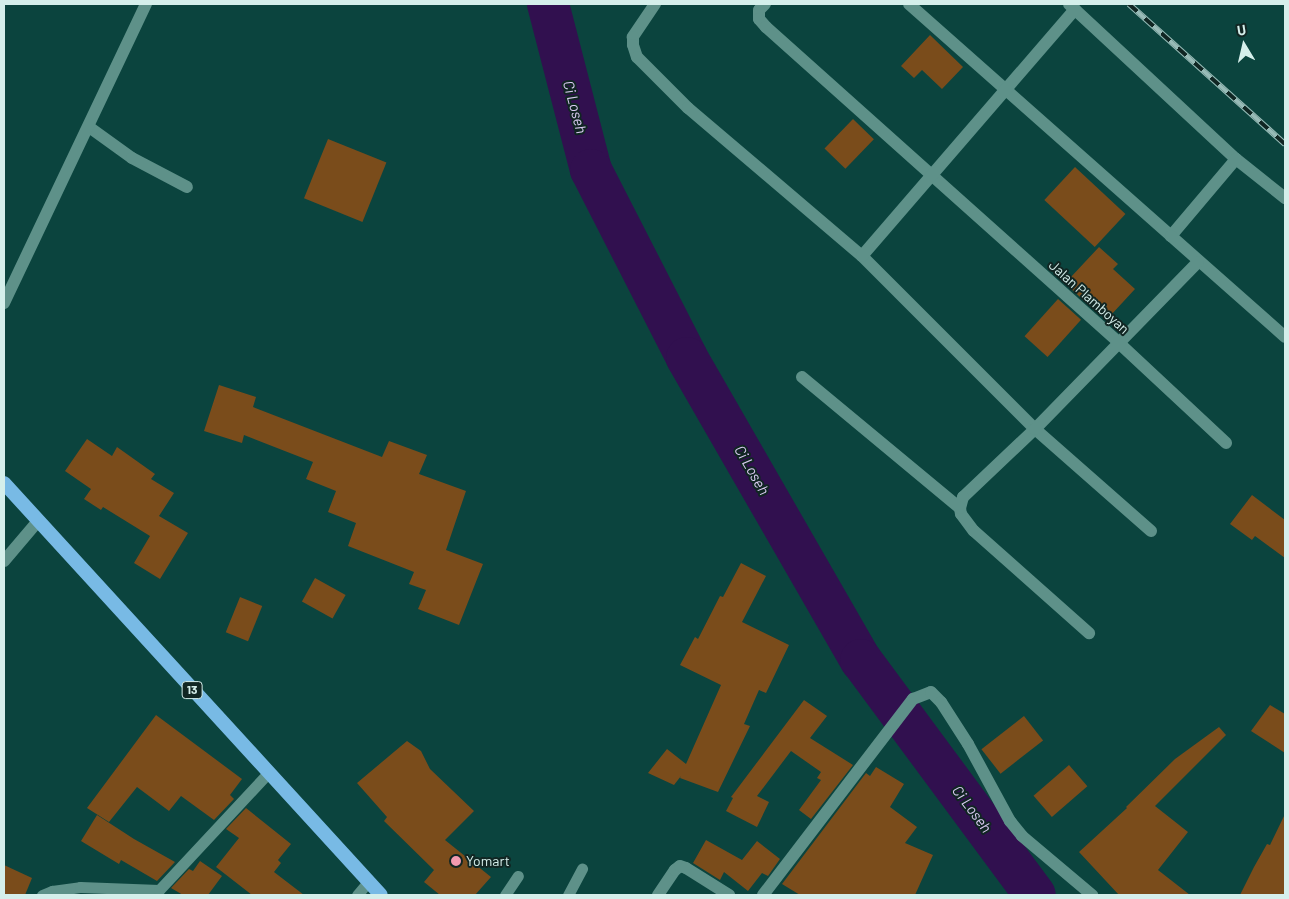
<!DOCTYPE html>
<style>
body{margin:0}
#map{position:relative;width:1289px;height:899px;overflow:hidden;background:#0b443e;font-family:Barlow,sans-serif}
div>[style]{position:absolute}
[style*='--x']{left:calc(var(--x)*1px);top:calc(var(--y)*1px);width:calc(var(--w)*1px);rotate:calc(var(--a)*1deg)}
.river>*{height:42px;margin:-21px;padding:0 21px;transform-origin:21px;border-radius:21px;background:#31104f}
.building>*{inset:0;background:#7a4c1b;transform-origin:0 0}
.service>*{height:11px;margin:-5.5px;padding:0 5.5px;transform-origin:5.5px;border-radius:5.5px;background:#5e9189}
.minor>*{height:12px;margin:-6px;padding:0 6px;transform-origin:6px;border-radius:6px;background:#5e9189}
.trunk>*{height:14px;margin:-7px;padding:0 7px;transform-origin:7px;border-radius:7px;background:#78bae5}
.rail>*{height:5.5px;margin-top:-2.75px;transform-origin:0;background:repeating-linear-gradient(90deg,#112623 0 11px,#98bbb7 0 22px);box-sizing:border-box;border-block:1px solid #98bbb7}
.dots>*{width:14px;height:14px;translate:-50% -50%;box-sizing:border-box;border:2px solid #112623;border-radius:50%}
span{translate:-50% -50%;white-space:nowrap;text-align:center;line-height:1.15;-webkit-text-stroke:4px #112623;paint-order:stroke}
.shield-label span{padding:1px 4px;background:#112623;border:1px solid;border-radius:4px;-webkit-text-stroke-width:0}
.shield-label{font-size:12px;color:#d5efeb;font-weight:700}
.street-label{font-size:14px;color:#d5efeb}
.poi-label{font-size:14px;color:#d5efeb}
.left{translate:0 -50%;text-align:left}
.water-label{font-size:15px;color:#dacbf2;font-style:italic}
.frame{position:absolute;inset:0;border:5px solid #d5efeb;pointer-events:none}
.north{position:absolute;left:1219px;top:20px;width:50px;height:50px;-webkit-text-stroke:4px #112623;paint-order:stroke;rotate:351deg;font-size:14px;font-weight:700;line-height:20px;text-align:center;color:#d5efeb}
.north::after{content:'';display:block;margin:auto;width:18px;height:22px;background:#d5efeb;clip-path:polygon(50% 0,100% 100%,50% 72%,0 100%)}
</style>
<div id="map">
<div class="river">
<div style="--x:548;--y:4;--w:171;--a:75.5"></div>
<div style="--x:591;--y:170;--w:211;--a:62.9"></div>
<div style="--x:687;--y:358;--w:349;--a:60.1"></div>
<div style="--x:861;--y:660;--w:292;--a:53.5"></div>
</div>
<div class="building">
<div style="clip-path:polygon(930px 35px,963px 67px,942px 89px,922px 70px,914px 78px,901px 66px)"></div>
<div style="left:853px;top:119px;width:29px;height:41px;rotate:44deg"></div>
<div style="left:328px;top:139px;width:63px;height:64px;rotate:22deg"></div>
<div style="left:1075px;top:167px;width:69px;height:45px;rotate:43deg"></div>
<div style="clip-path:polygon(1099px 247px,1118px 264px,1113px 269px,1135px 289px,1111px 315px,1097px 303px,1092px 308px,1069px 287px,1074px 282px,1070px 278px)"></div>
<div style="left:1058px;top:299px;width:31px;height:50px;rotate:42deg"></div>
<div style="clip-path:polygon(219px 385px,256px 397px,253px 407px,382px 457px,389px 441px,427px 455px,419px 474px,466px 491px,446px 550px,483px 564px,459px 625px,418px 609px,426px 590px,409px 584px,414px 572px,348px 546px,356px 523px,328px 512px,336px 491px,306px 479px,313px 462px,244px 435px,242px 443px,204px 431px)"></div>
<div style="clip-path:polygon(87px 439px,112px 456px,117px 447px,155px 474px,151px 479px,174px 493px,159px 516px,188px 533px,160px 579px,134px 563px,150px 536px,103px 507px,101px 510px,84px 499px,91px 489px,65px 471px)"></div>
<div style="clip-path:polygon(1252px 495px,1285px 520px,1285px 558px,1255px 536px,1252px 540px,1230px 524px)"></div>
<div style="clip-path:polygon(741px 563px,766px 576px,742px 622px,789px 645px,766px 693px,759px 690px,744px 724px,750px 726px,718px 792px,680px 778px,681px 776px,674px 785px,648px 773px,667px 749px,686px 764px,721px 685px,680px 665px,695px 637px,698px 639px,720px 596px,723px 597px)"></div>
<div style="left:315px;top:578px;width:35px;height:27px;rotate:29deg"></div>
<div style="left:240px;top:597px;width:24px;height:38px;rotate:22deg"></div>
<div style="clip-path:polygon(804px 700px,827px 716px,810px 738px,853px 765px,811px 819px,799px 810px,821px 780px,817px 778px,821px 772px,791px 751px,757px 796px,769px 802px,757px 827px,726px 811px,733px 798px,731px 797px)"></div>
<div style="clip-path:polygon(1270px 705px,1285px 714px,1285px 753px,1251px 731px)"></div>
<div style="clip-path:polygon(156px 715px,242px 779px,230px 795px,234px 799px,214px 820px,181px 796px,169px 811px,137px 787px,109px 822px,87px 808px)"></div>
<div style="left:1024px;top:716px;width:31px;height:54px;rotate:52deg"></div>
<div style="clip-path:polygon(1219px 727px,1226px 735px,1155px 806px,1188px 832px,1158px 870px,1190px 895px,1119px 895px,1079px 852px,1127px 808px,1126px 807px,1175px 759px)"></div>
<div style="clip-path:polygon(407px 741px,421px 751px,430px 769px,474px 811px,445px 840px,491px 877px,475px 895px,440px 895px,424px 882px,434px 870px,384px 821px,387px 817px,357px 783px)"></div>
<div style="left:1069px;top:765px;width:28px;height:47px;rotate:49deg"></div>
<div style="clip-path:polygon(876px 767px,904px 784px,890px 807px,917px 827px,905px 843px,933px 855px,915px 895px,800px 895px,782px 884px,866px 773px,870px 776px)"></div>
<div style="clip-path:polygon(246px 808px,291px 844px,278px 860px,281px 863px,274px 872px,304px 895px,252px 895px,216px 867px,239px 838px,226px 829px)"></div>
<div style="clip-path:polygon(1285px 814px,1285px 895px,1240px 895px,1254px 867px,1267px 844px,1270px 845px)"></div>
<div style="clip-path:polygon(97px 815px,134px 839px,175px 862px,157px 881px,121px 860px,119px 864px,81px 841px)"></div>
<div style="clip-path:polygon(706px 840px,742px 860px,757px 841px,780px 859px,768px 876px,762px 873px,748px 891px,724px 872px,720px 880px,693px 863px)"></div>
<div style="clip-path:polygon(200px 861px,222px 876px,208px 895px,183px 895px,171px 888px,189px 869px,193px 871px)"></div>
<div style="clip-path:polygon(4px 865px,32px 878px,25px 895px,4px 895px)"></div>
</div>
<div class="service">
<div style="--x:42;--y:895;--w:11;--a:-22"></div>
<div style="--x:52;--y:891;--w:28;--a:-8"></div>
<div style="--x:80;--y:887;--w:79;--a:2.2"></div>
<div style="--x:159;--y:890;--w:161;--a:-47"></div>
<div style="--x:357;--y:895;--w:17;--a:-50"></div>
<div style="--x:505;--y:895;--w:23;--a:-56"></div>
<div style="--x:568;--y:895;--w:30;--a:-62"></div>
</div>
<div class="minor">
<div style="--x:655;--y:4;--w:40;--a:124"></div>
<div style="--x:633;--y:37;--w:8;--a:90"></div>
<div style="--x:633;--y:45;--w:13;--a:72"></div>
<div style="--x:637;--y:57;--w:72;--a:45"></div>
<div style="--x:688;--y:108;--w:228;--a:40.4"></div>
<div style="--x:862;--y:256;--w:245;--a:45"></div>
<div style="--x:1035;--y:429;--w:99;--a:136.6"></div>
<div style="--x:963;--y:497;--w:11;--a:105"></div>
<div style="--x:960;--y:508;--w:6;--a:81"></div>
<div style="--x:961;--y:514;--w:21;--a:53"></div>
<div style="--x:974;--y:531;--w:154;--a:41.6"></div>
<div style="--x:765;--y:4;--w:8;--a:135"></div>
<div style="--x:759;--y:10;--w:9;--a:90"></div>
<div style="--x:759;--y:19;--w:11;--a:49"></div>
<div style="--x:766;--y:27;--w:475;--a:41.8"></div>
<div style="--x:1120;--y:344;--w:145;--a:43"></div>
<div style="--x:909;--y:4;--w:350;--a:41.5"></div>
<div style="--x:1069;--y:4;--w:228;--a:42.9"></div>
<div style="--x:1236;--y:159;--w:63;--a:38.5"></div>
<div style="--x:89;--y:127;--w:53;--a:35.8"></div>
<div style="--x:132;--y:158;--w:62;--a:27.8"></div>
<div style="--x:1236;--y:159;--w:101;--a:130.2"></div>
<div style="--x:1171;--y:236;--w:152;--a:41.5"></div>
<div style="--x:862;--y:256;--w:326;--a:-49.2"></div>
<div style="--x:4;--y:303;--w:331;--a:-64.6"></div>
<div style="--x:802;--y:377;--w:205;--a:39.7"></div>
<div style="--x:1151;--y:531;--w:154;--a:-138.7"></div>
<div style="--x:1035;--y:429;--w:233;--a:-45.7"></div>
<div style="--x:4;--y:561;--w:52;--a:-49.6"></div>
<div style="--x:658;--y:895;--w:30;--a:-56"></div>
<div style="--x:675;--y:870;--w:6;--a:-39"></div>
<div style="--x:680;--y:866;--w:6;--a:18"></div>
<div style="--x:686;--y:868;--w:51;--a:32.1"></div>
<div style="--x:763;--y:895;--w:247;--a:-52.6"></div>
<div style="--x:913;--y:699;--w:19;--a:-21"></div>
<div style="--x:931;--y:692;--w:14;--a:45"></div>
<div style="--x:941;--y:702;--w:50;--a:57.3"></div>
<div style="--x:968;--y:744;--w:88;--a:61.4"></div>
<div style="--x:1010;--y:821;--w:19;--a:51"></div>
<div style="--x:1022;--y:836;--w:92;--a:40.1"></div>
</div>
<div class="trunk">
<div style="--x:4;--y:483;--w:558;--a:47.54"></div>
</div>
<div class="rail">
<div style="--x:1129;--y:4;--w:210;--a:41.9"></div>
</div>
<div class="dots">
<div style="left:456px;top:861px;background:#f29ab0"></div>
</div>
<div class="shield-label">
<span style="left:192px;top:690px">13</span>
</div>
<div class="street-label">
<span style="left:1089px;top:297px;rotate:42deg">Jalan Plamboyan</span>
</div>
<div class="poi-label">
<span class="left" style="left:466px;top:861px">Yomart</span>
</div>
<div class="water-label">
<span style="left:575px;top:107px;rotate:75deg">Ci Loseh</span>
<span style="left:752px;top:470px;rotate:60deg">Ci Loseh</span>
<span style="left:972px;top:809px;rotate:53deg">Ci Loseh</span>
</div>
<div class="frame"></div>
<div class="north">U</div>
</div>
